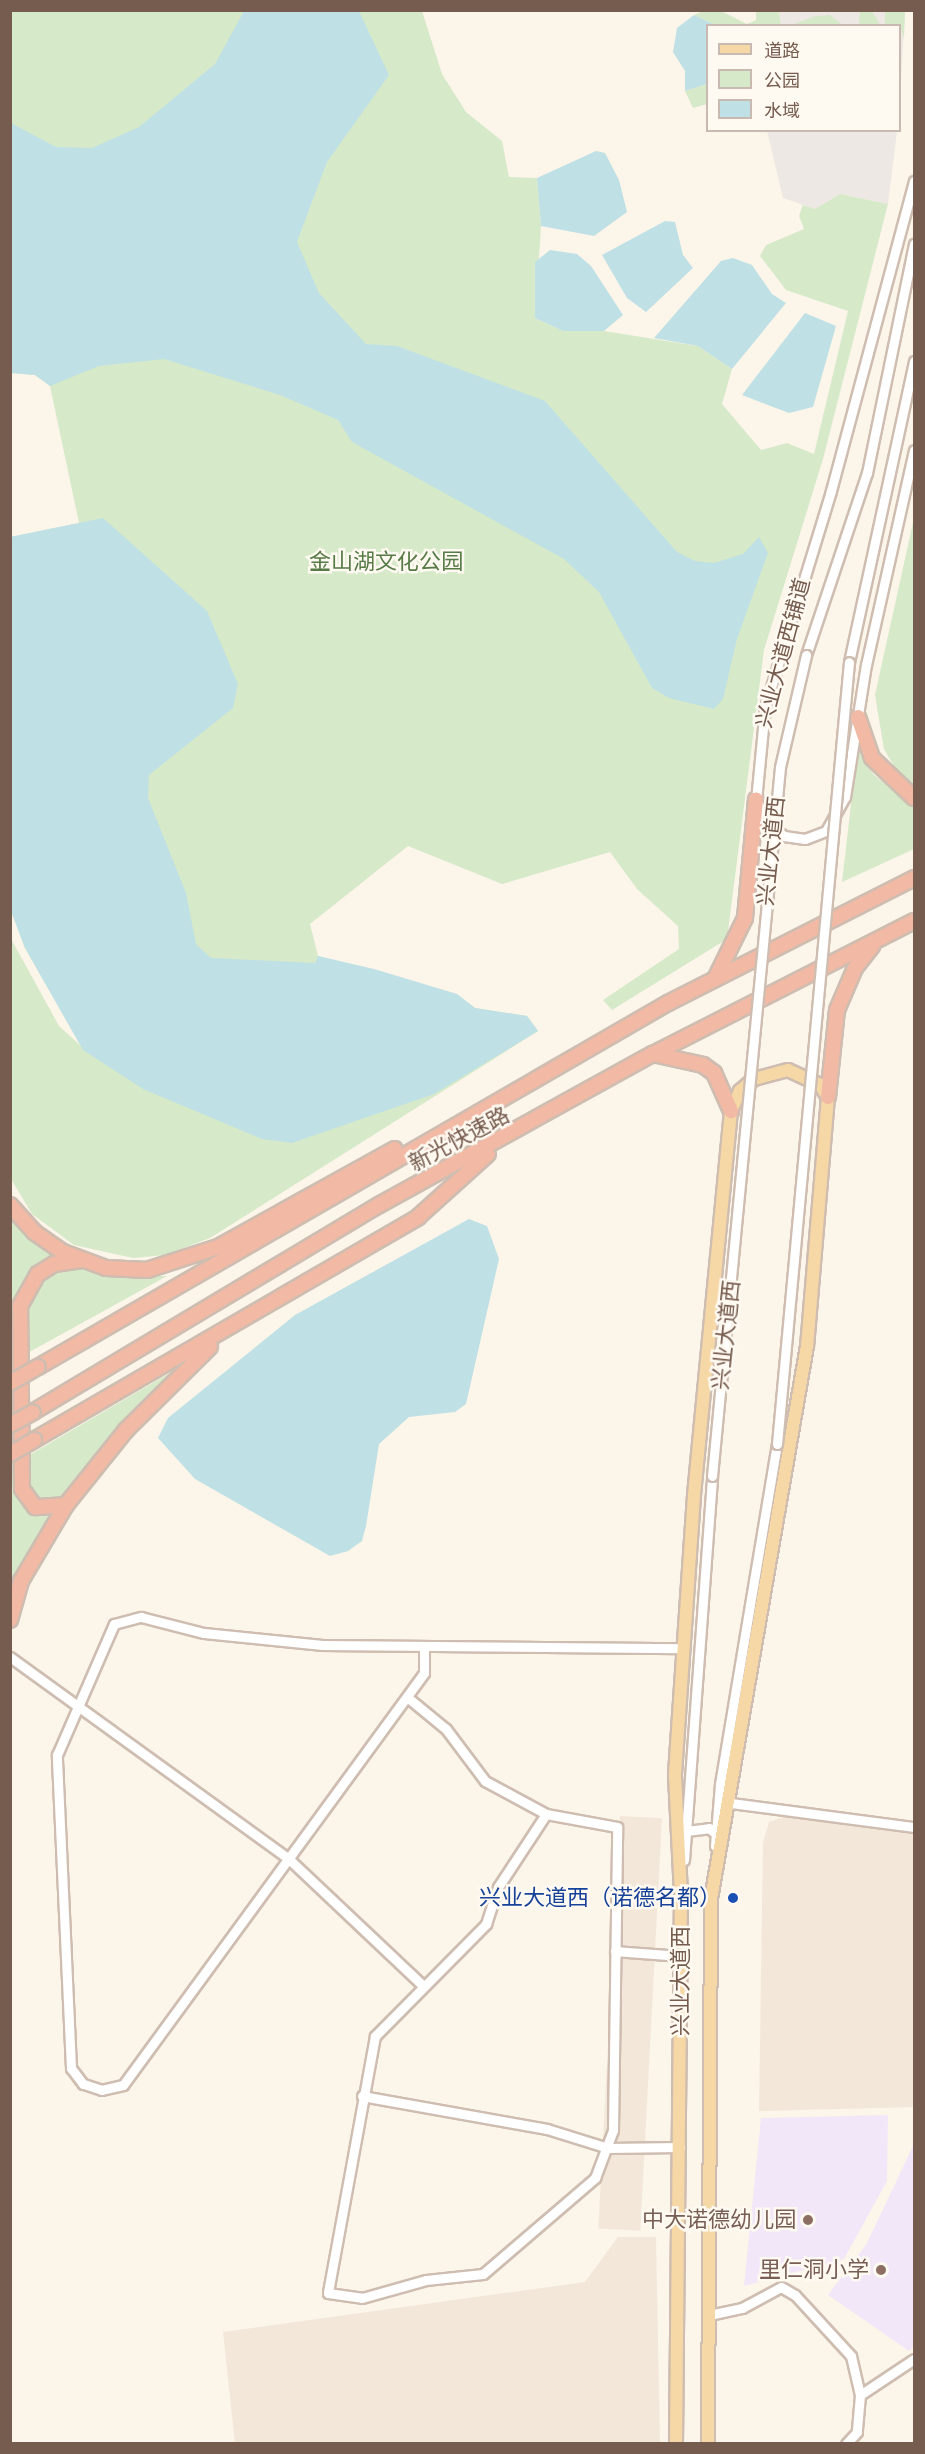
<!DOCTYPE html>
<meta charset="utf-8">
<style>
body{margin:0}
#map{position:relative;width:925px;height:2454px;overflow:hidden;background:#fcf5ea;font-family:Cabin,"Noto Sans SC",sans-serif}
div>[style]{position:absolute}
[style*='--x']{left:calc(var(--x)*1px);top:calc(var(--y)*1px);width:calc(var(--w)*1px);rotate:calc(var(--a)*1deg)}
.residential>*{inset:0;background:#f3e7d9;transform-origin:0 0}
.industrial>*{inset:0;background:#ede8e3}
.education>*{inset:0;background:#f2e7f8}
.green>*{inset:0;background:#d6e9c9}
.water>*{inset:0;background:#bfe0e5}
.roads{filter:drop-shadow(2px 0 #cebdb0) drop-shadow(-2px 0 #cebdb0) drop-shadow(0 2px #cebdb0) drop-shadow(0 -2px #cebdb0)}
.minor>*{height:9px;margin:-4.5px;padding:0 4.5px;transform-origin:4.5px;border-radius:4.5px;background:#fff}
.major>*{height:12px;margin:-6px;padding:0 6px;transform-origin:6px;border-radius:6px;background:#f6d8a7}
.highway>*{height:14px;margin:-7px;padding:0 7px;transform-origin:7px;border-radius:7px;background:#f2b9a5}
.bridges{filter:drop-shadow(2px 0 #cebdb0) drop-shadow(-2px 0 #cebdb0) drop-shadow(0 2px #cebdb0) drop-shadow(0 -2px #cebdb0)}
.minor-bridge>*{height:9px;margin:-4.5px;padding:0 4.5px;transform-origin:4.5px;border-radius:4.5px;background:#fff}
.highway-bridge>*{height:14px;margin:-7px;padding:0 7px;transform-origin:7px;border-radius:7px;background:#f2b9a5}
.dots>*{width:16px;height:16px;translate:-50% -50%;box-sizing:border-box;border:3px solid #fef9f1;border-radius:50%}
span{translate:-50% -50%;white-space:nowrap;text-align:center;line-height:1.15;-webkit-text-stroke:5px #fef9f1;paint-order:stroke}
.park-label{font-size:22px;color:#567b46}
.street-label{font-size:22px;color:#765c4e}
.transit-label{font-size:22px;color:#164399}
.right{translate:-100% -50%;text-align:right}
.education-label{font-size:22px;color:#785e54}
.frame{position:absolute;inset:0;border:12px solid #765c4e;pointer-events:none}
.legend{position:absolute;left:706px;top:24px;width:195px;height:108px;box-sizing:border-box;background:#fef9f1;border:2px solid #c8bab0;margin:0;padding:8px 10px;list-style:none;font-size:18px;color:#765c4e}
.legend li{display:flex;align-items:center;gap:12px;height:30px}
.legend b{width:30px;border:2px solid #c8bab0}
</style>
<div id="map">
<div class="residential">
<div style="left:620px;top:1816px;width:42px;height:413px;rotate:3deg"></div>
<div style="clip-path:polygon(786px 1816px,914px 1832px,914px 2107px,759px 2111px,763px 1843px,769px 1822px)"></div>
<div style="clip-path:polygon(618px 2237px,656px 2237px,660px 2443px,235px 2443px,223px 2332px,585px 2282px)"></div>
</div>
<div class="industrial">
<div style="clip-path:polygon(779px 11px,905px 11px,900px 97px,900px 26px,781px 25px)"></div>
<div style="clip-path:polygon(767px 131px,897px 131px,888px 204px,840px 194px,815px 209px,783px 198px)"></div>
</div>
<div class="education">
<div style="clip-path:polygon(888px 2115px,887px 2181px,844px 2259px,744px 2286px,761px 2118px)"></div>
<div style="clip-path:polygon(914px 2144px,914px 2346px,909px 2351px,828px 2295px,866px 2245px)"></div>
</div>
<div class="green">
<div style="clip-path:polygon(860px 10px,872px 11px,880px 25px,859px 25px)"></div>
<div style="clip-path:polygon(11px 11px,422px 11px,442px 74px,466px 112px,502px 141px,509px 177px,537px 178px,541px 226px,535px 318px,563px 331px,604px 331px,698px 346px,732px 369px,722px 404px,761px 450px,787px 443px,814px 454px,848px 311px,786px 290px,760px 256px,766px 245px,804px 229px,799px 216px,803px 205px,815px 209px,840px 194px,888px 204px,823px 459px,764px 650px,727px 939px,612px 1010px,603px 1000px,679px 949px,678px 926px,637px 889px,610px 852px,502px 884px,408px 846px,310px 924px,318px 956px,457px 994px,475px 1008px,527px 1016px,538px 1031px,210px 1238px,165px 1255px,133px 1258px,74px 1245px,32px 1214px,11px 1179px,10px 937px,59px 1026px,81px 1046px,25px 948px,11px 911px,11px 537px,79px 523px,50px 386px,35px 375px,11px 373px)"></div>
<div style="clip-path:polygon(703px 11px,721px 11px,747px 24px,756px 20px,756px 11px,779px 11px,781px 25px,715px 25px,694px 15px)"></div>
<div style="clip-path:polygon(885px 11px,905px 11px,904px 38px,900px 26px,885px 25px)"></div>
<div style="clip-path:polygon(830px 15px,843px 25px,791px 25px,816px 16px)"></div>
<div style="clip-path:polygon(707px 84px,707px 104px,693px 108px,685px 91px)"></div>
<div style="clip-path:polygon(914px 518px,914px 786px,901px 778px,884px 749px,875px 695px)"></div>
<div style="clip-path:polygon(858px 744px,873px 774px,914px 807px,914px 849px,842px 882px)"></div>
<div style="clip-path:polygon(11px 1215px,61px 1258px,38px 1267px,17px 1296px,18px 1497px,36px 1514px,49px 1516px,11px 1596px)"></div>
<div style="clip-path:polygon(82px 1266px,127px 1276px,167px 1276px,24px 1355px,28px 1297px,40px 1279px,56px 1269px)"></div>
<div style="clip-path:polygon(175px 1370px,64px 1497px,42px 1505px,28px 1491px,26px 1457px)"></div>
</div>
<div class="water">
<div style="clip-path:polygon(244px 11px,359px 11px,389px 75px,327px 162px,297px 242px,319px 293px,366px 344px,397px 346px,545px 401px,677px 552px,695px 561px,714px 563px,743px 554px,759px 537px,768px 553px,737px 639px,723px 699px,714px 709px,669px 698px,652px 688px,599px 592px,564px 559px,352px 442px,338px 420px,280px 395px,164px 359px,99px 366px,50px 386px,35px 375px,11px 373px,11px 123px,56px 147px,92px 148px,139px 127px,215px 64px)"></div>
<div style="clip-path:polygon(694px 15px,715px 25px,708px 26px,707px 84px,685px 91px,685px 71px,673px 52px,677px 28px)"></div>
<div style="clip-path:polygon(596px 151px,605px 153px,619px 180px,627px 212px,594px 236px,541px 226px,537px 178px)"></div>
<div style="clip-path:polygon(665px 221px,675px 222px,683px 255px,693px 268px,646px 312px,627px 298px,602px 255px)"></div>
<div style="clip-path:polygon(550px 250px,577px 254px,591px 266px,623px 315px,604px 331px,563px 331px,535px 318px,535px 262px)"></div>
<div style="clip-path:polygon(733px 258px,752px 265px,772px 294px,786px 303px,732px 369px,698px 346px,654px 338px,721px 261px)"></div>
<div style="clip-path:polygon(805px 313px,836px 326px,813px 407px,789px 413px,742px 395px)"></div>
<div style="clip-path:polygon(103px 518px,207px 611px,238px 684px,233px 708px,149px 775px,148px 798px,186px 893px,196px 944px,211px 958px,315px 963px,318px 956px,374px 969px,457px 994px,475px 1008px,527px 1016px,538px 1031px,434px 1094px,292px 1143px,262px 1139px,143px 1089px,83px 1050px,25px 948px,11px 911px,10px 537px)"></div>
<div style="clip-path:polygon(469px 1219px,487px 1226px,499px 1259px,466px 1404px,455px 1412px,409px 1417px,379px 1444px,366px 1526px,362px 1541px,348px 1551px,330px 1556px,195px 1479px,158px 1438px,168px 1418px,295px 1315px)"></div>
</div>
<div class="roads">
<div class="minor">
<div style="--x:914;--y:181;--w:321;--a:105"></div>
<div style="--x:831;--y:491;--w:226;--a:107"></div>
<div style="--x:765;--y:707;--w:93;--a:95.5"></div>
<div style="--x:756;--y:800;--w:28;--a:63"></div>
<div style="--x:769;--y:825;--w:19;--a:36"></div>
<div style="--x:784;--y:836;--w:21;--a:8"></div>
<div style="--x:805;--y:839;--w:22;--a:-21"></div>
<div style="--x:826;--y:831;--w:39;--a:-61"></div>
<div style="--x:845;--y:797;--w:134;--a:-81"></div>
<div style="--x:866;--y:665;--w:220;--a:-77.4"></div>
<div style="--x:806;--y:655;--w:192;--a:-71.5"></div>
<div style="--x:867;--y:473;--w:234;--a:-78.4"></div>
<div style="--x:849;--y:662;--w:308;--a:-77.8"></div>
<div style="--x:424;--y:1646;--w:27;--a:90"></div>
<div style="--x:424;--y:1673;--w:510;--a:126.15"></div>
<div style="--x:123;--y:2085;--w:22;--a:167"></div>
<div style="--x:102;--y:2090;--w:20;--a:-162"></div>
<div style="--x:83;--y:2084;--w:20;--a:-127"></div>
<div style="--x:71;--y:2068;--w:313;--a:-92.6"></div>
<div style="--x:57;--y:1755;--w:143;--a:-66.5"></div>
<div style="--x:114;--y:1624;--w:28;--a:-15"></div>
<div style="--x:141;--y:1617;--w:65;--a:14.3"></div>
<div style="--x:204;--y:1633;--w:119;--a:5.8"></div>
<div style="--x:322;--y:1645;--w:362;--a:0.5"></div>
<div style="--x:10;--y:1657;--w:344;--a:35.9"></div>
<div style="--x:289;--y:1859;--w:182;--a:43.4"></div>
<div style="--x:407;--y:1697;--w:50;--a:39.4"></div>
<div style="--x:446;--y:1729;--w:65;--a:53.1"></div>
<div style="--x:485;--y:1781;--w:69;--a:28.4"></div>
<div style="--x:546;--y:1814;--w:87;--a:123.3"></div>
<div style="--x:498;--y:1887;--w:39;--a:108"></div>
<div style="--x:486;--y:1924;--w:158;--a:134.7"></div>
<div style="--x:375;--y:2036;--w:261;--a:100.4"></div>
<div style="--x:328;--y:2293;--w:34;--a:8"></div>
<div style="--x:362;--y:2298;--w:66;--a:-15.7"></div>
<div style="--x:426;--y:2280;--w:57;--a:-6"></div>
<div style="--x:483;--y:2274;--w:148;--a:-40.6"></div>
<div style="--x:595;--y:2178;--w:51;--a:-69.4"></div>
<div style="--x:613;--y:2130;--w:303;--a:-89.2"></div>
<div style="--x:617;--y:1827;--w:72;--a:-169.6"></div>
<div style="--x:731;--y:1803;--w:185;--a:7.5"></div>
<div style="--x:686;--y:1831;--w:23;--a:-7"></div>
<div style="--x:709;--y:1828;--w:9;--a:41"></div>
<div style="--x:715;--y:1846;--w:62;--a:-85.4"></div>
<div style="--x:720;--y:1784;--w:345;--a:-80.5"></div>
<div style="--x:684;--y:1860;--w:385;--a:-85.8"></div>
<div style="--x:615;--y:1951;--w:65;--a:4.4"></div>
<div style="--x:362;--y:2096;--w:188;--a:10.1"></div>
<div style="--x:547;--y:2129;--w:64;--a:17.3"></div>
<div style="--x:608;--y:2148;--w:72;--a:-0.8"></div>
<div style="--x:709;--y:2315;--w:34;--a:-12"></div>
<div style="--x:742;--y:2308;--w:44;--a:-28.3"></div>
<div style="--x:781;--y:2287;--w:16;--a:30"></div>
<div style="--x:795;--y:2295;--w:83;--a:47.4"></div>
<div style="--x:851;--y:2356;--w:40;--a:77"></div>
<div style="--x:860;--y:2395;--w:37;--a:95"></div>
<div style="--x:857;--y:2432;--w:16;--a:133"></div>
<div style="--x:860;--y:2395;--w:65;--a:-33.7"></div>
</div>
<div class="major">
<div style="--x:676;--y:2444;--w:550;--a:-89.48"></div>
<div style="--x:681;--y:1894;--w:120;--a:-92.9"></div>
<div style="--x:675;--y:1774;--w:280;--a:-86.1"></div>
<div style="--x:694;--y:1495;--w:386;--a:-84.5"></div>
<div style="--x:731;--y:1111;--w:22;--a:-66"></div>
<div style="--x:740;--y:1091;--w:18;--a:-41"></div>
<div style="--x:754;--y:1079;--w:35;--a:-15"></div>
<div style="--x:788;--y:1070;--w:35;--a:25"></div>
<div style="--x:820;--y:1085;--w:14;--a:56"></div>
<div style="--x:828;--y:1097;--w:250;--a:94.8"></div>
<div style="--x:807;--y:1346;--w:561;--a:99.85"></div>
<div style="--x:711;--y:1899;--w:545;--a:90.32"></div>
</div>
<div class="highway">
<div style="--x:858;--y:717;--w:43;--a:71.1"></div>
<div style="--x:872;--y:758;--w:58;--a:43.6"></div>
<div style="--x:715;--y:979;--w:68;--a:-63.8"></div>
<div style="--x:745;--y:918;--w:119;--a:-84.7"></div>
<div style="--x:653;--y:1054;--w:51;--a:12.4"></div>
<div style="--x:703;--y:1065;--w:14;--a:36"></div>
<div style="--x:714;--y:1073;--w:42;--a:65.9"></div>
<div style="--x:828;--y:1097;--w:87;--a:-84.1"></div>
<div style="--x:837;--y:1010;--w:46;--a:-66.8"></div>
<div style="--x:855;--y:968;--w:28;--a:-52"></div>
<div style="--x:10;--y:1205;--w:36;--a:48"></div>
<div style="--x:34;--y:1232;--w:35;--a:35"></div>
<div style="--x:63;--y:1252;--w:46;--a:20.4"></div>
<div style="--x:106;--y:1268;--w:41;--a:2.8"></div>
<div style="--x:147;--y:1270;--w:75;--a:-17.9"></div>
<div style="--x:218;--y:1247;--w:202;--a:-29"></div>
<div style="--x:38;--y:1367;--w:728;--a:-30.02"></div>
<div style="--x:668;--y:1003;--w:276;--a:-26.9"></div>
<div style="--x:33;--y:1412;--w:403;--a:-30.9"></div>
<div style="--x:379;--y:1205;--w:313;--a:-28.9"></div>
<div style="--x:653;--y:1054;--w:293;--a:-27"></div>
<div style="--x:34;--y:1440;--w:444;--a:-30.1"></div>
<div style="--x:418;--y:1217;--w:94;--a:-42"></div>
<div style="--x:66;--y:1505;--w:31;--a:176"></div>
<div style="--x:35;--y:1507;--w:22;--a:-126"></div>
<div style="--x:22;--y:1489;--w:183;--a:-90.6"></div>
<div style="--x:20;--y:1306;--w:37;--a:-61"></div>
<div style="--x:38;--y:1274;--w:19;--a:-32"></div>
<div style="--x:54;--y:1264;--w:27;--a:-8"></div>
<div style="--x:10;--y:1620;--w:41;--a:-74.2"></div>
<div style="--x:21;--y:1581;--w:88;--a:-59.4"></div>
<div style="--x:66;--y:1505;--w:96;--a:-51.3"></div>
<div style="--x:126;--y:1430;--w:118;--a:-44.7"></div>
</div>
</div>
<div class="bridges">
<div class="minor-bridge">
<div style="--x:777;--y:1444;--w:785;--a:-84.74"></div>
<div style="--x:712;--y:1476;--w:712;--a:-84.52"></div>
<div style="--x:780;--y:767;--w:115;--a:-76.9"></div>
</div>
<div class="highway-bridge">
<div style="--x:10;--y:1383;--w:32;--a:-30"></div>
<div style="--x:10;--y:1425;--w:26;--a:-29"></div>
<div style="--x:10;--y:1454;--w:28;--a:-30"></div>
</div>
</div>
<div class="dots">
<div style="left:733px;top:1898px;background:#1a4fb4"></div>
<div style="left:808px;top:2220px;background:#8d6e63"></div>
<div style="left:881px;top:2270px;background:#8d6e63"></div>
</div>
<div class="park-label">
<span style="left:386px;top:562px">金山湖文化公园</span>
</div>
<div class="street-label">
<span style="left:783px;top:653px;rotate:-75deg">兴业大道西铺道</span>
<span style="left:771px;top:851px;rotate:-84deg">兴业大道西</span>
<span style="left:459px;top:1139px;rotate:-28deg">新光快速路</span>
<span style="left:726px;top:1335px;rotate:-84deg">兴业大道西</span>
<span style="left:681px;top:1981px;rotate:-90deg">兴业大道西</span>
</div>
<div class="transit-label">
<span class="right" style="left:721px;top:1898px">兴业大道西（诺德名都）</span>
</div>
<div class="education-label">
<span class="right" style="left:796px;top:2220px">中大诺德幼儿园</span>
<span class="right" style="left:869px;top:2270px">里仁洞小学</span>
</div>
<div class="frame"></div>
<ul class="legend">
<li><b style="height:8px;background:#f6d8a7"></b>道路</li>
<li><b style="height:16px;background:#d6e9c9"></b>公园</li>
<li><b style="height:16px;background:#bfe0e5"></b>水域</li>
</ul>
</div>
